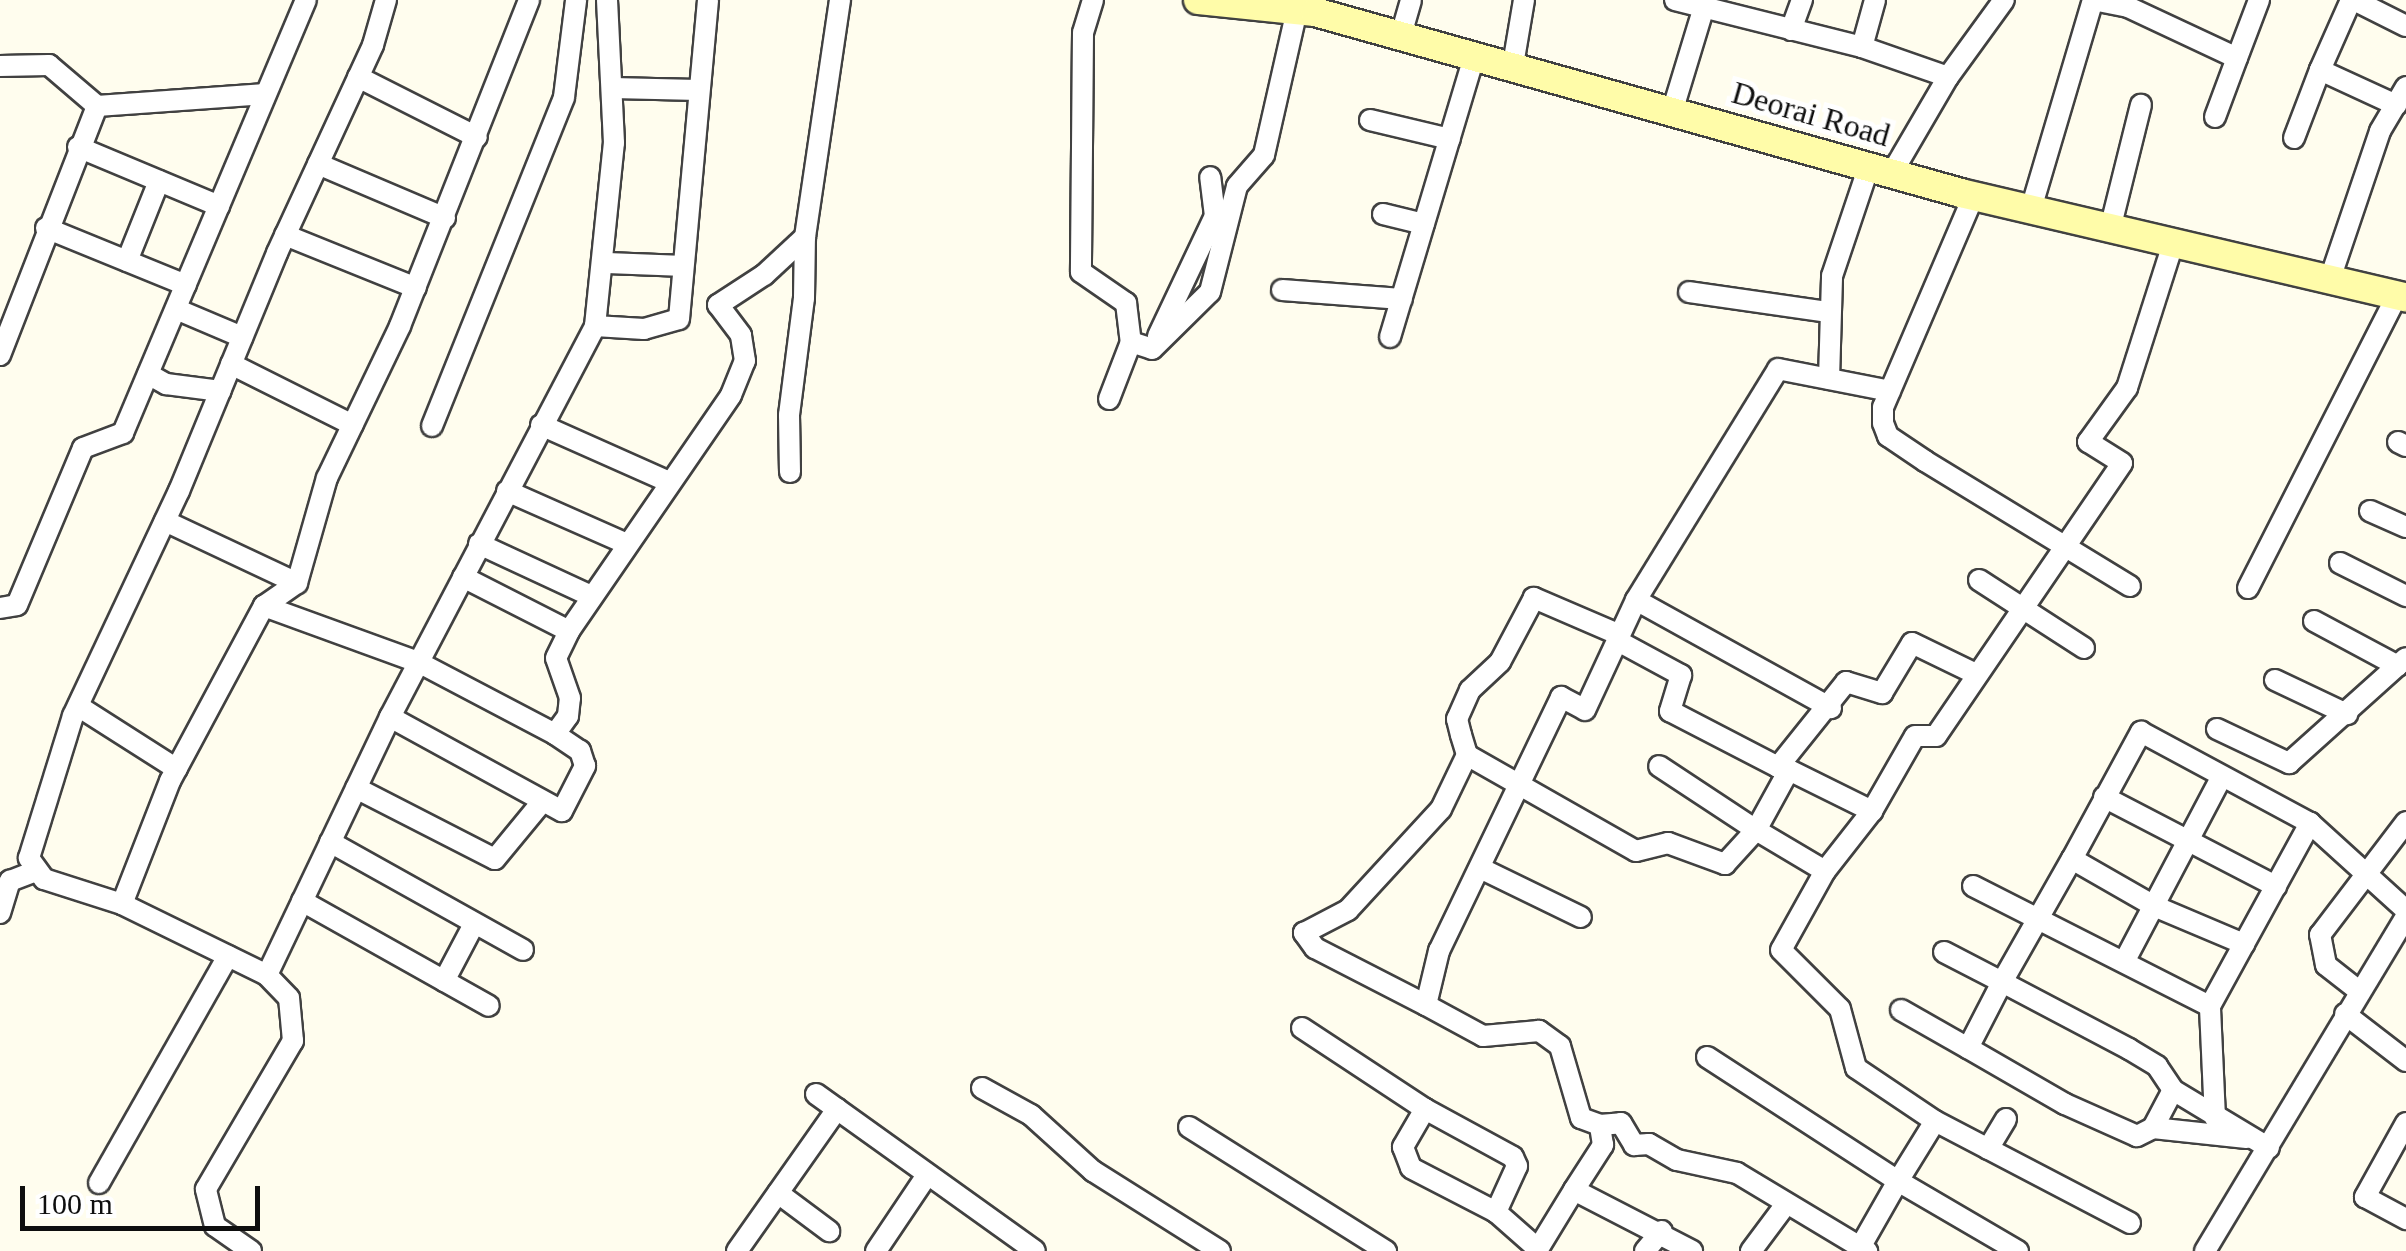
<!DOCTYPE html>
<style>
body{margin:0}
#map{position:relative;width:2406px;height:1251px;overflow:hidden;background:#fffdee;font-family:Georgia,serif}
div>[style]{position:absolute}
[style*='--x']{left:calc(var(--x)*1px);top:calc(var(--y)*1px);width:calc(var(--w)*1px);rotate:calc(var(--a)*1deg)}
.roads{filter:drop-shadow(2px 0 #414141) drop-shadow(-2px 0 #414141) drop-shadow(0 2px #414141) drop-shadow(0 -2px #414141)}
.street>*{height:20px;margin:-10px;padding:0 10px;transform-origin:10px;border-radius:10px;background:#fff}
.secondary>*{height:28px;margin:-14px;padding:0 14px;transform-origin:14px;border-radius:14px;background:#fffca9}
span{translate:-50% -50%;white-space:nowrap;text-align:center;line-height:1.15;-webkit-text-stroke:10px #fff;paint-order:stroke}
.street-label{font-size:32px;color:#0e0e0e}
.scale{position:absolute;left:20px;top:1186px;width:240px;height:45px;box-sizing:border-box;border:5px solid #0e0e0e;border-top:0;padding-left:12px;font-size:30px;line-height:35px;white-space:nowrap;color:#0e0e0e;-webkit-text-stroke:8px #fff;paint-order:stroke}
</style>
<div id="map">
<div class="roads">
<div class="street">
<div style="--x:1093;--y:0;--w:34;--a:107"></div>
<div style="--x:1083;--y:33;--w:239;--a:90.5"></div>
<div style="--x:1081;--y:272;--w:55;--a:34.6"></div>
<div style="--x:1126;--y:303;--w:39;--a:83"></div>
<div style="--x:1675;--y:0;--w:193;--a:14.1"></div>
<div style="--x:1862;--y:47;--w:91;--a:19.2"></div>
<div style="--x:1948;--y:77;--w:111;--a:120.3"></div>
<div style="--x:2093;--y:0;--w:36;--a:11"></div>
<div style="--x:2128;--y:7;--w:120;--a:25.1"></div>
<div style="--x:2237;--y:58;--w:62;--a:-69.2"></div>
<div style="--x:2351;--y:0;--w:77;--a:113.9"></div>
<div style="--x:2320;--y:70;--w:84;--a:24.7"></div>
<div style="--x:2354;--y:0;--w:58;--a:26.6"></div>
<div style="--x:1791;--y:30;--w:32;--a:-70"></div>
<div style="--x:1401;--y:35;--w:36;--a:-74"></div>
<div style="--x:1862;--y:47;--w:49;--a:-74.5"></div>
<div style="--x:1513;--y:65;--w:66;--a:-80.4"></div>
<div style="--x:0;--y:66;--w:49;--a:-1.2"></div>
<div style="--x:49;--y:65;--w:63;--a:40.5"></div>
<div style="--x:358;--y:77;--w:133;--a:26.8"></div>
<div style="--x:1948;--y:77;--w:95;--a:-54"></div>
<div style="--x:612;--y:88;--w:87;--a:1.3"></div>
<div style="--x:1672;--y:112;--w:117;--a:-73.1"></div>
<div style="--x:2215;--y:117;--w:63;--a:-69.6"></div>
<div style="--x:1370;--y:120;--w:82;--a:13.4"></div>
<div style="--x:2294;--y:138;--w:73;--a:-69.1"></div>
<div style="--x:78;--y:147;--w:153;--a:22.7"></div>
<div style="--x:318;--y:164;--w:138;--a:23"></div>
<div style="--x:1974;--y:195;--w:231;--a:113.2"></div>
<div style="--x:1883;--y:407;--w:16;--a:90"></div>
<div style="--x:1883;--y:423;--w:14;--a:69"></div>
<div style="--x:1888;--y:436;--w:45;--a:34"></div>
<div style="--x:1925;--y:461;--w:240;--a:31.4"></div>
<div style="--x:2031;--y:209;--w:218;--a:-73.5"></div>
<div style="--x:1383;--y:214;--w:42;--a:13.7"></div>
<div style="--x:46;--y:228;--w:151;--a:22.2"></div>
<div style="--x:2110;--y:229;--w:128;--a:-76"></div>
<div style="--x:285;--y:235;--w:141;--a:22"></div>
<div style="--x:127;--y:261;--w:86;--a:-68.2"></div>
<div style="--x:604;--y:263;--w:77;--a:2.2"></div>
<div style="--x:2329;--y:282;--w:159;--a:-71.3"></div>
<div style="--x:2380;--y:131;--w:51;--a:-59.4"></div>
<div style="--x:1282;--y:290;--w:120;--a:4.3"></div>
<div style="--x:1689;--y:292;--w:140;--a:8.2"></div>
<div style="--x:176;--y:309;--w:72;--a:23"></div>
<div style="--x:595;--y:326;--w:184;--a:-84.1"></div>
<div style="--x:614;--y:143;--w:143;--a:-92.8"></div>
<div style="--x:1158;--y:336;--w:133;--a:-64.6"></div>
<div style="--x:1215;--y:216;--w:39;--a:-97"></div>
<div style="--x:1390;--y:337;--w:295;--a:-73.3"></div>
<div style="--x:0;--y:355;--w:267;--a:-68.7"></div>
<div style="--x:97;--y:106;--w:169;--a:-4.1"></div>
<div style="--x:231;--y:364;--w:136;--a:26.6"></div>
<div style="--x:148;--y:374;--w:21;--a:29"></div>
<div style="--x:166;--y:384;--w:55;--a:7.3"></div>
<div style="--x:1829;--y:379;--w:103;--a:-88.3"></div>
<div style="--x:1832;--y:276;--w:116;--a:-71.4"></div>
<div style="--x:1109;--y:399;--w:61;--a:-68.9"></div>
<div style="--x:1131;--y:342;--w:22;--a:18"></div>
<div style="--x:1152;--y:349;--w:81;--a:-44.5"></div>
<div style="--x:1210;--y:292;--w:109;--a:-75.7"></div>
<div style="--x:1237;--y:186;--w:41;--a:-48.9"></div>
<div style="--x:1264;--y:155;--w:149;--a:-77.2"></div>
<div style="--x:541;--y:425;--w:140;--a:24"></div>
<div style="--x:432;--y:426;--w:354;--a:-68.1"></div>
<div style="--x:564;--y:97;--w:98;--a:-82.9"></div>
<div style="--x:2398;--y:442;--w:9;--a:27"></div>
<div style="--x:790;--y:472;--w:57;--a:-91"></div>
<div style="--x:789;--y:415;--w:118;--a:-82.7"></div>
<div style="--x:804;--y:298;--w:61;--a:-89.1"></div>
<div style="--x:805;--y:237;--w:240;--a:-81.6"></div>
<div style="--x:507;--y:491;--w:129;--a:23.8"></div>
<div style="--x:2370;--y:511;--w:39;--a:24"></div>
<div style="--x:165;--y:521;--w:146;--a:25.2"></div>
<div style="--x:479;--y:544;--w:121;--a:24.9"></div>
<div style="--x:2340;--y:563;--w:74;--a:26.6"></div>
<div style="--x:463;--y:577;--w:119;--a:27"></div>
<div style="--x:1979;--y:580;--w:125;--a:32.9"></div>
<div style="--x:2248;--y:588;--w:328;--a:-63"></div>
<div style="--x:1636;--y:600;--w:223;--a:29"></div>
<div style="--x:264;--y:606;--w:164;--a:20"></div>
<div style="--x:418;--y:662;--w:155;--a:27.7"></div>
<div style="--x:555;--y:734;--w:22;--a:-54"></div>
<div style="--x:568;--y:716;--w:18;--a:-84"></div>
<div style="--x:570;--y:698;--w:42;--a:-109.3"></div>
<div style="--x:556;--y:658;--w:30;--a:-64"></div>
<div style="--x:569;--y:631;--w:286;--a:-55.5"></div>
<div style="--x:731;--y:395;--w:37;--a:-68"></div>
<div style="--x:745;--y:361;--w:26;--a:-99"></div>
<div style="--x:741;--y:335;--w:38;--a:-127"></div>
<div style="--x:718;--y:305;--w:55;--a:-33.1"></div>
<div style="--x:764;--y:275;--w:56;--a:-42.8"></div>
<div style="--x:0;--y:608;--w:17;--a:-10"></div>
<div style="--x:17;--y:605;--w:170;--a:-67.2"></div>
<div style="--x:83;--y:448;--w:43;--a:-20.6"></div>
<div style="--x:123;--y:433;--w:470;--a:-67.1"></div>
<div style="--x:2314;--y:621;--w:95;--a:28.2"></div>
<div style="--x:1620;--y:635;--w:94;--a:-156.7"></div>
<div style="--x:1534;--y:598;--w:72;--a:118"></div>
<div style="--x:1500;--y:662;--w:41;--a:137"></div>
<div style="--x:1470;--y:690;--w:32;--a:114"></div>
<div style="--x:1457;--y:719;--w:16;--a:76"></div>
<div style="--x:1461;--y:735;--w:21;--a:73"></div>
<div style="--x:1467;--y:755;--w:194;--a:29.6"></div>
<div style="--x:1636;--y:851;--w:33;--a:-14"></div>
<div style="--x:1668;--y:843;--w:61;--a:20.2"></div>
<div style="--x:1725;--y:864;--w:46;--a:-47.6"></div>
<div style="--x:1756;--y:830;--w:116;--a:-146.6"></div>
<div style="--x:1618;--y:641;--w:72;--a:28.4"></div>
<div style="--x:1681;--y:675;--w:38;--a:107"></div>
<div style="--x:1670;--y:711;--w:122;--a:27.4"></div>
<div style="--x:1778;--y:767;--w:109;--a:-51.3"></div>
<div style="--x:1846;--y:682;--w:38;--a:17"></div>
<div style="--x:1882;--y:693;--w:58;--a:-59"></div>
<div style="--x:1912;--y:643;--w:71;--a:25.8"></div>
<div style="--x:2275;--y:680;--w:80;--a:25.3"></div>
<div style="--x:78;--y:706;--w:117;--a:32.5"></div>
<div style="--x:390;--y:717;--w:196;--a:28.7"></div>
<div style="--x:562;--y:811;--w:51;--a:-62.9"></div>
<div style="--x:585;--y:766;--w:16;--a:-108"></div>
<div style="--x:580;--y:751;--w:30;--a:-146"></div>
<div style="--x:2217;--y:729;--w:80;--a:25.3"></div>
<div style="--x:2289;--y:763;--w:157;--a:-41.9"></div>
<div style="--x:1778;--y:767;--w:11;--a:15"></div>
<div style="--x:1789;--y:770;--w:68;--a:118.8"></div>
<div style="--x:1756;--y:830;--w:80;--a:30.7"></div>
<div style="--x:1825;--y:871;--w:76;--a:-51.9"></div>
<div style="--x:1872;--y:811;--w:86;--a:-60.2"></div>
<div style="--x:1915;--y:736;--w:21;--a:0"></div>
<div style="--x:1936;--y:736;--w:330;--a:-55.7"></div>
<div style="--x:2122;--y:463;--w:40;--a:-148"></div>
<div style="--x:2088;--y:442;--w:67;--a:-54.2"></div>
<div style="--x:2127;--y:388;--w:151;--a:-72.3"></div>
<div style="--x:1789;--y:770;--w:93;--a:26.3"></div>
<div style="--x:356;--y:788;--w:156;--a:27.1"></div>
<div style="--x:495;--y:859;--w:74;--a:-50.5"></div>
<div style="--x:2104;--y:797;--w:194;--a:27.4"></div>
<div style="--x:330;--y:842;--w:221;--a:29.2"></div>
<div style="--x:2072;--y:859;--w:145;--a:-61.5"></div>
<div style="--x:2141;--y:732;--w:192;--a:28.3"></div>
<div style="--x:2310;--y:823;--w:130;--a:42.2"></div>
<div style="--x:1480;--y:868;--w:112;--a:25.9"></div>
<div style="--x:1825;--y:871;--w:90;--a:119.1"></div>
<div style="--x:1781;--y:950;--w:83;--a:45"></div>
<div style="--x:1840;--y:1009;--w:61;--a:74.8"></div>
<div style="--x:1856;--y:1068;--w:95;--a:33.9"></div>
<div style="--x:1973;--y:886;--w:266;--a:26.9"></div>
<div style="--x:302;--y:901;--w:214;--a:29.3"></div>
<div style="--x:122;--y:904;--w:132;--a:-68.7"></div>
<div style="--x:170;--y:781;--w:199;--a:-61.8"></div>
<div style="--x:264;--y:606;--w:40;--a:-34.9"></div>
<div style="--x:297;--y:583;--w:109;--a:-74.1"></div>
<div style="--x:327;--y:478;--w:169;--a:-64.3"></div>
<div style="--x:400;--y:326;--w:351;--a:-68.4"></div>
<div style="--x:0;--y:913;--w:34;--a:-73"></div>
<div style="--x:10;--y:881;--w:26;--a:-21"></div>
<div style="--x:1944;--y:952;--w:65;--a:27.3"></div>
<div style="--x:2002;--y:982;--w:144;--a:27.8"></div>
<div style="--x:2129;--y:1049;--w:33;--a:31"></div>
<div style="--x:2157;--y:1066;--w:29;--a:56"></div>
<div style="--x:2173;--y:1090;--w:43;--a:117.8"></div>
<div style="--x:2153;--y:1128;--w:18;--a:153"></div>
<div style="--x:2137;--y:1136;--w:79;--a:-156"></div>
<div style="--x:2065;--y:1104;--w:112;--a:-150"></div>
<div style="--x:1968;--y:1048;--w:74;--a:-62.7"></div>
<div style="--x:2002;--y:982;--w:142;--a:-60.4"></div>
<div style="--x:2072;--y:859;--w:95;--a:29.8"></div>
<div style="--x:2154;--y:906;--w:98;--a:22.9"></div>
<div style="--x:2124;--y:962;--w:210;--a:-62.2"></div>
<div style="--x:267;--y:975;--w:286;--a:-64.5"></div>
<div style="--x:390;--y:717;--w:441;--a:-62.3"></div>
<div style="--x:595;--y:326;--w:49;--a:3.5"></div>
<div style="--x:644;--y:329;--w:36;--a:-16"></div>
<div style="--x:679;--y:319;--w:320;--a:-84.8"></div>
<div style="--x:444;--y:981;--w:64;--a:-62.2"></div>
<div style="--x:2359;--y:991;--w:42;--a:-141.8"></div>
<div style="--x:2326;--y:965;--w:31;--a:-101"></div>
<div style="--x:2320;--y:935;--w:142;--a:-52.7"></div>
<div style="--x:1426;--y:1005;--w:125;--a:-152.8"></div>
<div style="--x:1315;--y:948;--w:19;--a:-126"></div>
<div style="--x:1304;--y:933;--w:50;--a:-27.6"></div>
<div style="--x:1348;--y:910;--w:137;--a:-47.4"></div>
<div style="--x:1441;--y:809;--w:60;--a:-64.3"></div>
<div style="--x:1901;--y:1010;--w:77;--a:29.6"></div>
<div style="--x:2345;--y:1014;--w:77;--a:37.6"></div>
<div style="--x:1302;--y:1028;--w:147;--a:33.4"></div>
<div style="--x:1425;--y:1109;--w:100;--a:28.6"></div>
<div style="--x:1513;--y:1157;--w:10;--a:66"></div>
<div style="--x:1517;--y:1166;--w:51;--a:114.5"></div>
<div style="--x:1496;--y:1212;--w:56;--a:41.4"></div>
<div style="--x:1538;--y:1249;--w:69;--a:-58.6"></div>
<div style="--x:1574;--y:1190;--w:133;--a:27.3"></div>
<div style="--x:1707;--y:1057;--w:228;--a:33"></div>
<div style="--x:1898;--y:1181;--w:70;--a:-58.3"></div>
<div style="--x:1935;--y:1121;--w:220;--a:27.6"></div>
<div style="--x:982;--y:1088;--w:56;--a:28.9"></div>
<div style="--x:1031;--y:1115;--w:84;--a:42.1"></div>
<div style="--x:1093;--y:1171;--w:150;--a:32.2"></div>
<div style="--x:2173;--y:1090;--w:112;--a:31.1"></div>
<div style="--x:816;--y:1094;--w:269;--a:35.6"></div>
<div style="--x:1425;--y:1109;--w:44;--a:120.1"></div>
<div style="--x:1403;--y:1147;--w:22;--a:69"></div>
<div style="--x:1411;--y:1168;--w:96;--a:27.4"></div>
<div style="--x:2215;--y:1118;--w:112;--a:-92.6"></div>
<div style="--x:2210;--y:1006;--w:209;--a:-61.3"></div>
<div style="--x:2406;--y:1123;--w:85;--a:119"></div>
<div style="--x:2365;--y:1197;--w:47;--a:28.2"></div>
<div style="--x:1600;--y:1125;--w:21;--a:-5"></div>
<div style="--x:1621;--y:1123;--w:26;--a:59"></div>
<div style="--x:1634;--y:1145;--w:15;--a:-4"></div>
<div style="--x:1649;--y:1144;--w:32;--a:30"></div>
<div style="--x:1677;--y:1160;--w:61;--a:12.2"></div>
<div style="--x:1737;--y:1173;--w:152;--a:31"></div>
<div style="--x:1189;--y:1127;--w:233;--a:32.2"></div>
<div style="--x:2153;--y:1128;--w:94;--a:6.1"></div>
<div style="--x:1988;--y:1149;--w:35;--a:-59"></div>
<div style="--x:99;--y:1183;--w:261;--a:-60.4"></div>
<div style="--x:1574;--y:1190;--w:54;--a:-57.2"></div>
<div style="--x:1603;--y:1145;--w:20;--a:-99"></div>
<div style="--x:1600;--y:1125;--w:20;--a:-160"></div>
<div style="--x:1581;--y:1118;--w:75;--a:-106.3"></div>
<div style="--x:1560;--y:1046;--w:26;--a:-144"></div>
<div style="--x:1539;--y:1031;--w:56;--a:174.9"></div>
<div style="--x:1483;--y:1036;--w:65;--a:-151.5"></div>
<div style="--x:1426;--y:1005;--w:56;--a:-76.5"></div>
<div style="--x:1439;--y:951;--w:282;--a:-64.3"></div>
<div style="--x:1561;--y:697;--w:27;--a:28"></div>
<div style="--x:1585;--y:710;--w:121;--a:-65.1"></div>
<div style="--x:1636;--y:600;--w:271;--a:-58.4"></div>
<div style="--x:1778;--y:369;--w:114;--a:11.1"></div>
<div style="--x:778;--y:1193;--w:64;--a:36.7"></div>
<div style="--x:251;--y:1251;--w:44;--a:-145.2"></div>
<div style="--x:215;--y:1226;--w:38;--a:-104"></div>
<div style="--x:206;--y:1189;--w:172;--a:-59.6"></div>
<div style="--x:293;--y:1041;--w:43;--a:-95.3"></div>
<div style="--x:289;--y:998;--w:32;--a:-134"></div>
<div style="--x:267;--y:975;--w:161;--a:-153.9"></div>
<div style="--x:122;--y:904;--w:82;--a:-162.2"></div>
<div style="--x:44;--y:879;--w:26;--a:-126"></div>
<div style="--x:29;--y:858;--w:149;--a:-72.8"></div>
<div style="--x:73;--y:716;--w:249;--a:-64.8"></div>
<div style="--x:179;--y:491;--w:257;--a:-67.6"></div>
<div style="--x:277;--y:253;--w:229;--a:-65.2"></div>
<div style="--x:373;--y:45;--w:47;--a:-73.9"></div>
<div style="--x:737;--y:1251;--w:174;--a:-54.8"></div>
<div style="--x:876;--y:1251;--w:92;--a:-56.1"></div>
<div style="--x:1645;--y:1251;--w:26;--a:-50"></div>
<div style="--x:1751;--y:1251;--w:59;--a:-53.3"></div>
<div style="--x:1858;--y:1251;--w:81;--a:-60.3"></div>
<div style="--x:1898;--y:1181;--w:139;--a:30.3"></div>
<div style="--x:2205;--y:1251;--w:391;--a:-59"></div>
</div>
<div class="secondary">
<div style="--x:1198;--y:0;--w:118;--a:5.9"></div>
<div style="--x:1315;--y:12;--w:671;--a:15.65"></div>
<div style="--x:1961;--y:193;--w:457;--a:13.2"></div>
</div>
</div>
<div class="street-label">
<span style="left:1811px;top:114px;rotate:16deg">Deorai Road</span>
</div>
<div class="scale">100 m</div>
</div>
